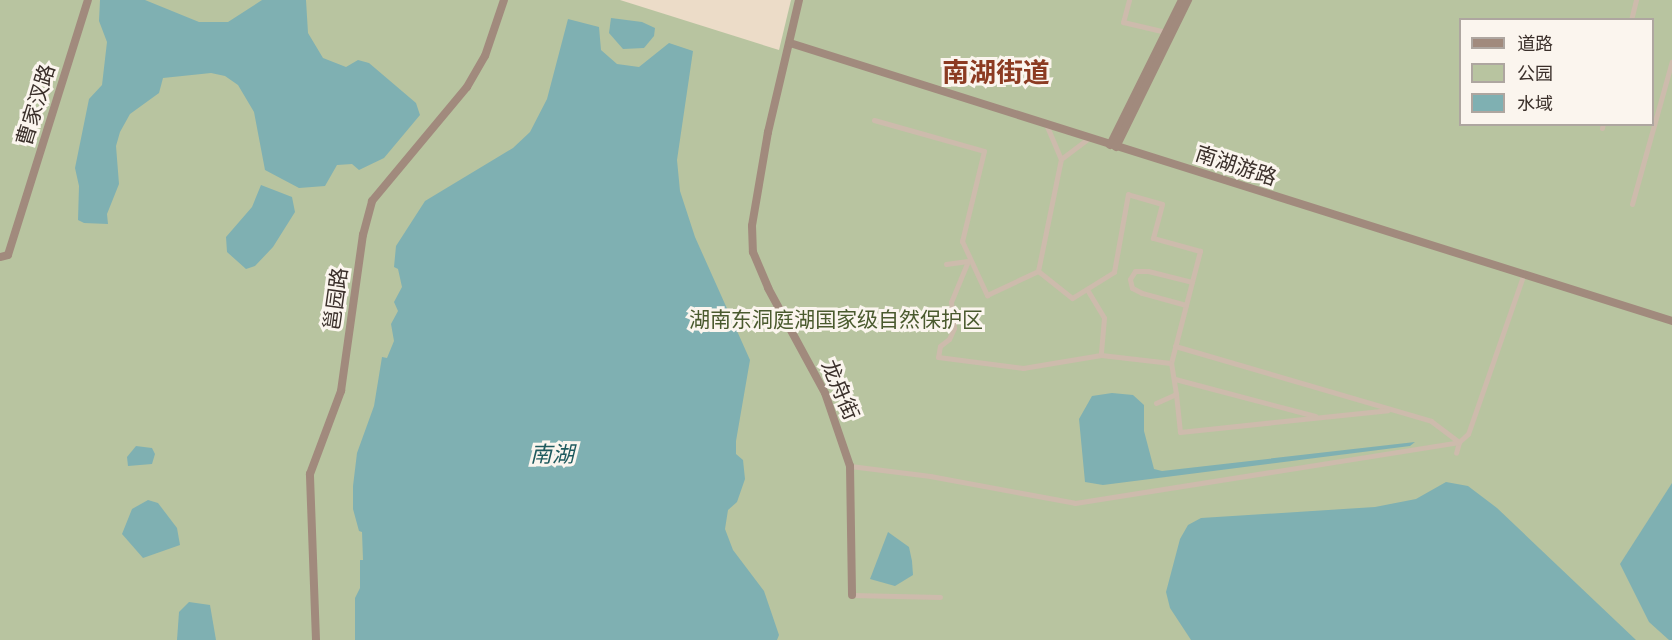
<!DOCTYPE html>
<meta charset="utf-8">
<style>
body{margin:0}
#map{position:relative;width:1672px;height:640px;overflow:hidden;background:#f4ebe1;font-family:Poppins,"Noto Sans SC",sans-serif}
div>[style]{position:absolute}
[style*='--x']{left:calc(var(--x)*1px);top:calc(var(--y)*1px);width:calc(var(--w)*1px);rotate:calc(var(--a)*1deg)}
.green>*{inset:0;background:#b8c4a0}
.plaza>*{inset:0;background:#ecdcc8}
.water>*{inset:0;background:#7fb0b2}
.street>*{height:5px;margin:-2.5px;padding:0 2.5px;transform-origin:2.5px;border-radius:2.5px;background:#cdbbac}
.secondary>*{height:8px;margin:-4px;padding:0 4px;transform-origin:4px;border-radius:4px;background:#a18a7d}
span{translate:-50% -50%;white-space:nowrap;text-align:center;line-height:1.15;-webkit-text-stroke:6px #fbf5ee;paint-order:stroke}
.street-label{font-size:21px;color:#3b302b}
.park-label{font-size:21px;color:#4a5a2e}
.water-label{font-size:22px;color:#1f5a5e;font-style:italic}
.district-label{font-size:27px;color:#8c3b22;font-weight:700}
.legend{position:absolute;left:1459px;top:18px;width:195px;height:108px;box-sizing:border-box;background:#fbf5ee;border:2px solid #aea6a0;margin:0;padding:8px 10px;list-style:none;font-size:18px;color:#3b302b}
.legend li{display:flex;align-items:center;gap:12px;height:30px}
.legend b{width:30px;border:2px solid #aea6a0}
</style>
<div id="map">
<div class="green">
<div style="clip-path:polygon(evenodd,0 0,1672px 0,1672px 640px,0 640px,0 0,1460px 20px,1652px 20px,1652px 124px,1460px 124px,1460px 20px)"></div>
</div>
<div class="plaza">
<div style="clip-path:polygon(620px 0,791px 0,779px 50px)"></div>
</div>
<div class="water">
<div style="clip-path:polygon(100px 0,145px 0,199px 22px,228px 22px,262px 0,306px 0,308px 33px,323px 58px,346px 67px,358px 60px,369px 63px,416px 103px,420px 115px,384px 158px,359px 170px,352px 164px,337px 165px,325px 186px,299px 188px,265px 170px,254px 112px,238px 85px,225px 76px,211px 73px,163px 78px,159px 93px,130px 114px,120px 132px,116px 146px,119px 184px,107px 214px,108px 224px,84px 223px,78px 220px,79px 186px,75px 168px,89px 99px,102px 85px,107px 42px,99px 21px)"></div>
<div style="clip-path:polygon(611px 18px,642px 22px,655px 28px,654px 36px,644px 48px,623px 49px,609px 33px)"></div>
<div style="clip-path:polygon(568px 19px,599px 27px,601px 50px,617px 64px,639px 67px,669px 43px,693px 51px,677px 160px,680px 191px,695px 237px,750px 360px,736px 441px,736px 454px,743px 460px,745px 479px,737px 502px,728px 510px,725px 529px,733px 550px,764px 591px,779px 635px,777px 640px,355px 640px,355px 598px,360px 588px,360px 560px,363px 560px,362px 532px,359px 531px,353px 509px,353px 486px,357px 453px,374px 406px,382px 357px,387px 358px,394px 341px,391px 324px,398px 311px,394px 302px,402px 287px,398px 269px,394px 267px,396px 246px,425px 201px,513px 148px,530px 132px,547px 99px)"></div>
<div style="clip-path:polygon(261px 185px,292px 197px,295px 212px,273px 247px,255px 266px,246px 269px,227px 252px,226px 237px,252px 207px)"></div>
<div style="clip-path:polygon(1112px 393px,1133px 395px,1144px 405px,1144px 431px,1154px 469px,1162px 471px,1415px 442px,1410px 446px,1103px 485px,1085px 482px,1079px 419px,1092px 396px)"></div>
<div style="clip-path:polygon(136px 446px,152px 448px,155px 454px,152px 464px,128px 466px,127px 457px)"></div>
<div style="clip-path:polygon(1446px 482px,1468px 486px,1497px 508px,1636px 640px,1191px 640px,1170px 608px,1166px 592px,1180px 539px,1188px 525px,1201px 518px,1375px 507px,1416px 499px)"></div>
<div style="clip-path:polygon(1672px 483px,1672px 640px,1669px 640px,1649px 622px,1620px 564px)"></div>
<div style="clip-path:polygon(148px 500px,158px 503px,177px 528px,180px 545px,143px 558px,122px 534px,132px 509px)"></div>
<div style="clip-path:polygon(888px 532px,909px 547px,912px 561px,913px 575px,895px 586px,870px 579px)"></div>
<div style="clip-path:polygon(189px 602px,210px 605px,216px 640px,177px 640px,179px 612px)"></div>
</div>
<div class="street">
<div style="--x:1129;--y:0;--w:23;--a:105"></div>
<div style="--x:1123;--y:22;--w:44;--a:13.1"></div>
<div style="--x:1631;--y:20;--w:21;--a:-76"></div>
<div style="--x:874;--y:120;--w:114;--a:15.7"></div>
<div style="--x:984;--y:151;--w:93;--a:103.7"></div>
<div style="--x:962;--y:241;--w:60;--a:65.2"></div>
<div style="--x:987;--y:295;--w:56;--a:-25.2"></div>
<div style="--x:1038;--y:271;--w:114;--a:-78.4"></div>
<div style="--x:1046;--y:124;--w:38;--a:67"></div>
<div style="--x:1061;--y:159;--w:35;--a:-37"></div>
<div style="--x:1602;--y:128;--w:4;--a:-76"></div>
<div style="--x:1632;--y:204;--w:148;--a:-74.4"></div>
<div style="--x:968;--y:261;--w:44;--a:112.5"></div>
<div style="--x:951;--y:302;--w:26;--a:83"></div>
<div style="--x:954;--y:328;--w:12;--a:114"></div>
<div style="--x:949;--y:339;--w:11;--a:142"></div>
<div style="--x:940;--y:346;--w:11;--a:100"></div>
<div style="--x:938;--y:357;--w:86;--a:7.4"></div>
<div style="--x:1023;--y:368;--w:79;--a:-9.5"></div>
<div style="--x:1101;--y:355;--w:70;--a:6.5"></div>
<div style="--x:1171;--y:363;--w:116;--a:-75.5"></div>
<div style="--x:1200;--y:251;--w:49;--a:-164.5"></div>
<div style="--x:1153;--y:238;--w:35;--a:-75"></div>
<div style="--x:1162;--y:204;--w:35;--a:-164"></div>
<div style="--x:1128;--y:194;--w:79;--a:100.2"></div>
<div style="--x:1114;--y:272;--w:49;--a:148.2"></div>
<div style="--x:1072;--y:298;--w:43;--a:-141.5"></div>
<div style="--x:946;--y:264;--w:22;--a:-8"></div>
<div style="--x:1088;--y:291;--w:31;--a:59"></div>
<div style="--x:1104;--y:318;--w:37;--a:95"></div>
<div style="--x:1186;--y:305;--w:46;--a:-164.7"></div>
<div style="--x:1142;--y:293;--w:11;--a:-153"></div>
<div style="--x:1132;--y:288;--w:9;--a:-103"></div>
<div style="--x:1130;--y:279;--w:9;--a:-58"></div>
<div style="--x:1135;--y:271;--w:13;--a:0"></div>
<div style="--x:1148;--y:271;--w:45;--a:14"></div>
<div style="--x:1175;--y:346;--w:267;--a:16.3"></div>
<div style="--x:1431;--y:421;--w:35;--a:37"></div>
<div style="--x:1459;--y:442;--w:11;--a:105"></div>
<div style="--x:1175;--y:379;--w:145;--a:14.8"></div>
<div style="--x:1176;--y:394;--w:38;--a:84"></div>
<div style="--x:1180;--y:432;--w:209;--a:-6"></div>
<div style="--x:1156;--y:403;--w:22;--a:-24"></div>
<div style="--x:1176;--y:394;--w:31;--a:-99"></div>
<div style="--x:850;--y:466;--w:81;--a:7.1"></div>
<div style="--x:930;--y:476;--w:147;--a:10.5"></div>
<div style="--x:1075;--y:503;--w:389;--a:-9"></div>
<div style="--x:1459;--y:442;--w:12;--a:-42"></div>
<div style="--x:1468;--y:434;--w:167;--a:-70.8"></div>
<div style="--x:852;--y:595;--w:88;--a:1.3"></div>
</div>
<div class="secondary">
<div style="--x:799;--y:0;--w:136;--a:103.2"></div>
<div style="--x:768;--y:132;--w:95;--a:99.7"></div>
<div style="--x:752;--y:226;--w:26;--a:88"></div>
<div style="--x:753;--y:252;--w:39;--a:67"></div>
<div style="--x:768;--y:288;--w:119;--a:61.5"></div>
<div style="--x:825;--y:393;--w:77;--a:71.1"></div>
<div style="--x:850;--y:466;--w:129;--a:89.1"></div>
<div style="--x:790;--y:43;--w:925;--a:17.49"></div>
<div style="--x:1110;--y:145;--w:162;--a:-63.6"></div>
<div style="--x:1116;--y:147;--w:164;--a:-63.9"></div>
<div style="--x:0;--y:257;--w:8;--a:-14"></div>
<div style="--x:8;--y:255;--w:267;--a:-72.6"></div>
<div style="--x:316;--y:640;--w:166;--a:-92.1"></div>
<div style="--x:310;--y:474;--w:89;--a:-69.5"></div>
<div style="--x:341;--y:391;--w:158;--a:-82"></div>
<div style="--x:363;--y:235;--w:35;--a:-75"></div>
<div style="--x:372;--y:201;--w:148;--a:-50.2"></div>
<div style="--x:467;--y:87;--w:36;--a:-60"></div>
<div style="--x:485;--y:56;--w:59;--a:-71.3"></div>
</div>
<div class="street-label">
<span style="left:36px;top:105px;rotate:-73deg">曹家汊路</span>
<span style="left:1236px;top:166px;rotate:18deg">南湖游路</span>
<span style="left:336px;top:299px;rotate:-82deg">邕园路</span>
<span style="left:840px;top:390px;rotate:67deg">龙舟街</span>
</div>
<div class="park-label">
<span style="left:836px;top:320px">湖南东洞庭湖国家级自然保护区</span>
</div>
<div class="water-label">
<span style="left:552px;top:455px">南湖</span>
</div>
<div class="district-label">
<span style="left:996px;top:73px">南湖街道</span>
</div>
<ul class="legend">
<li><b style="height:8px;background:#a18a7d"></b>道路</li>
<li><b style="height:16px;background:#b8c4a0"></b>公园</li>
<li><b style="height:16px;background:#7fb0b2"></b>水域</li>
</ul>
</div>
